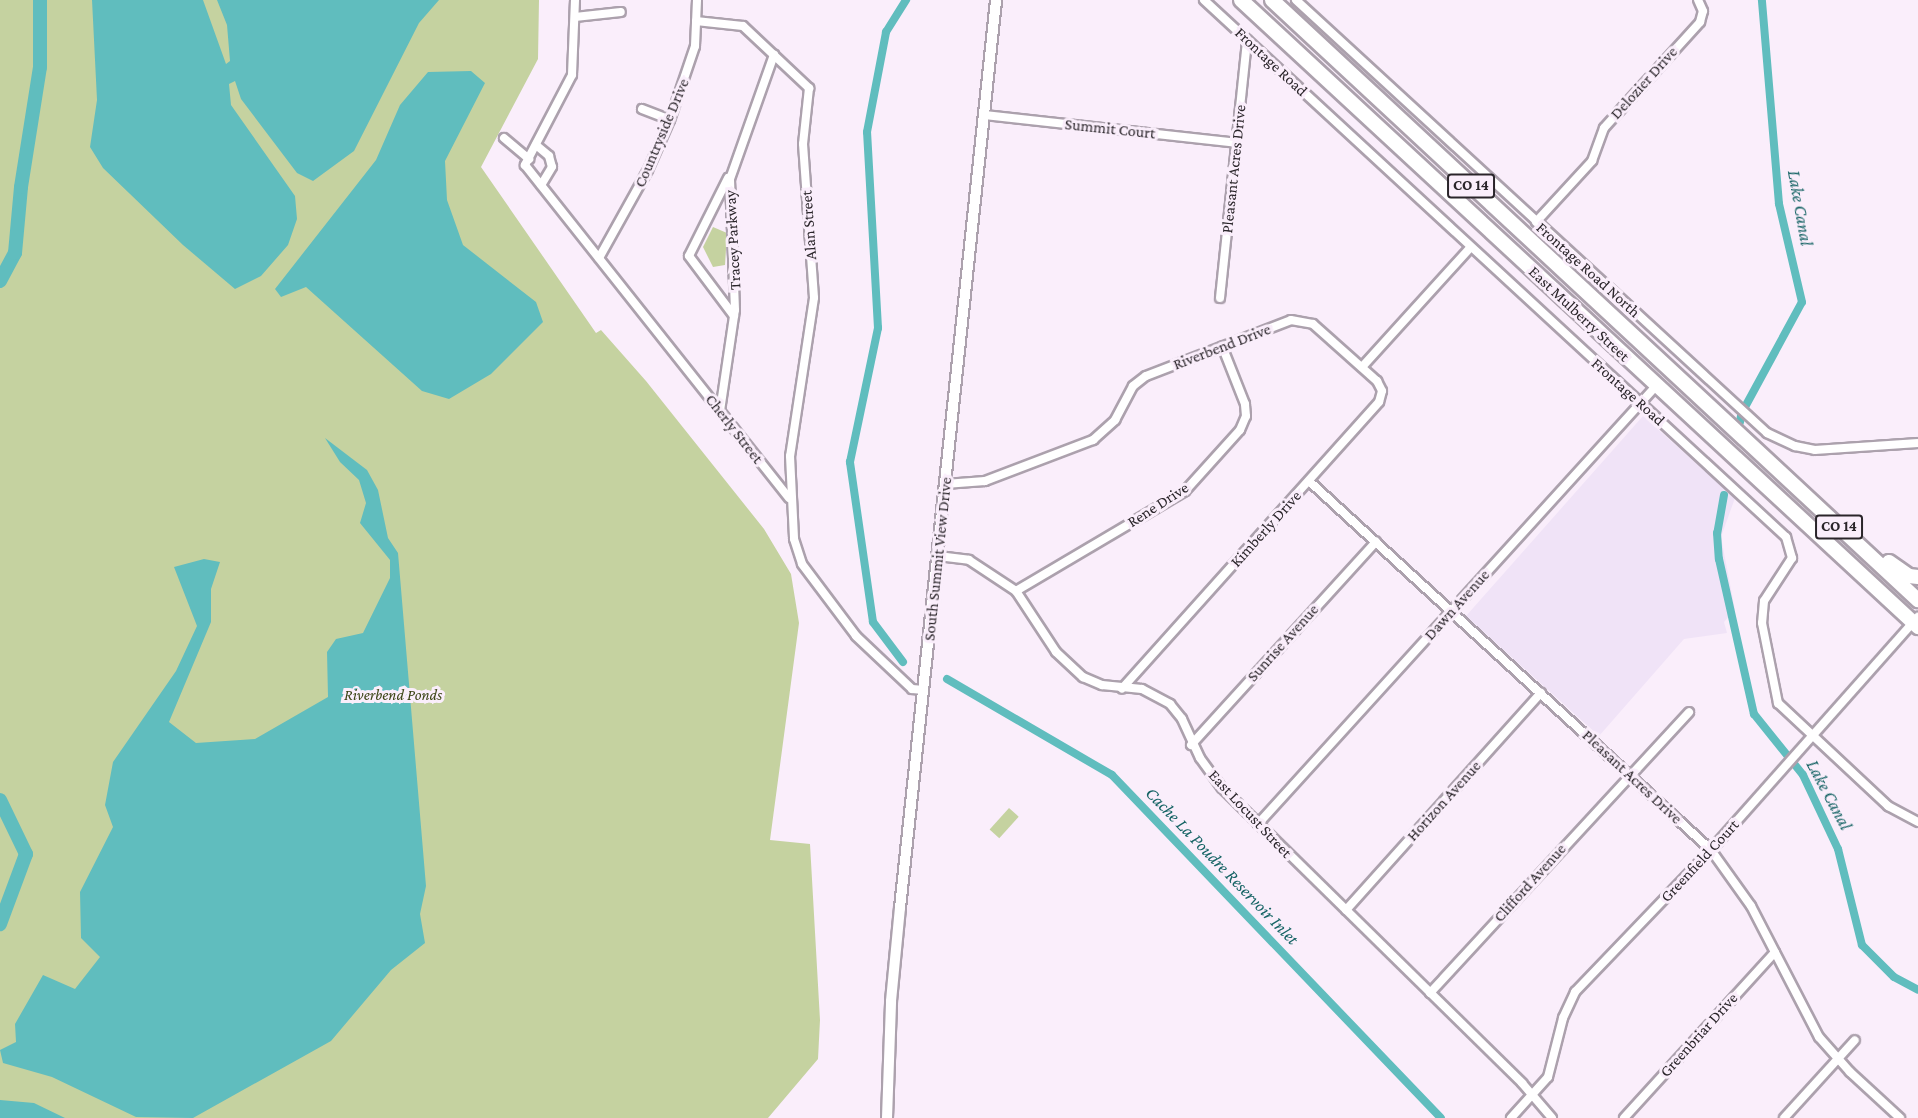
<!DOCTYPE html>
<style>
body{margin:0}
#map{position:relative;width:1918px;height:1118px;overflow:hidden;background:#faeefb;font-family:"Crimson Pro",serif}
div>[style]{position:absolute}
[style*='--x']{left:calc(var(--x)*1px);top:calc(var(--y)*1px);width:calc(var(--w)*1px);rotate:calc(var(--a)*1deg)}
.commercial>*{inset:0;background:#f0e3f7}
.green>*{inset:0;background:#c5d2a0;transform-origin:0 0}
.water>*{inset:0;background:#60bdbe}
.canal>*{height:8px;margin:-4px;padding:0 4px;transform-origin:4px;border-radius:4px;background:#60bdbe}
.river>*{height:14px;margin:-7px;padding:0 7px;transform-origin:7px;border-radius:7px;background:#60bdbe}
.roads{filter:drop-shadow(2px 0 #aca1ad) drop-shadow(-2px 0 #aca1ad) drop-shadow(0 2px #aca1ad) drop-shadow(0 -2px #aca1ad)}
.street>*{height:8px;margin:-4px;padding:0 4px;transform-origin:4px;border-radius:4px;background:#fff}
.secondary>*{height:10px;margin:-5px;padding:0 5px;transform-origin:5px;border-radius:5px;background:#fff}
.highway>*{height:14px;margin:-7px;padding:0 7px;transform-origin:7px;border-radius:7px;background:#fff}
span{translate:-50% -50%;white-space:nowrap;text-align:center;line-height:1.15;-webkit-text-stroke:6px #faeefb;paint-order:stroke}
.shield-label span{padding:2px 4px;background:#faeefb;border:2px solid;border-radius:4px;-webkit-text-stroke-width:0}
.shield-label{font-size:15px;color:#2a252a;font-weight:700}
.street-label{font-size:16px;color:#2a252a}
.park-label{font-size:16px;color:#3a4414;font-style:italic}
.water-label{font-size:18px;color:#166465;font-style:italic}
</style>
<div id="map">
<div class="commercial">
<div style="clip-path:polygon(1643px 416px,1735px 498px,1721px 537px,1735px 610px,1724px 622px,1727px 633px,1684px 639px,1599px 736px,1466px 616px)"></div>
</div>
<div class="green">
<div style="clip-path:polygon(0 0,539px 0,538px 59px,481px 167px,596px 333px,601px 330px,646px 381px,764px 529px,791px 574px,799px 623px,770px 840px,810px 844px,820px 1020px,818px 1059px,768px 1118px,0 1118px)"></div>
<div style="clip-path:polygon(713px 227px,727px 233px,725px 265px,713px 267px,703px 247px)"></div>
<div style="left:1009px;top:808px;width:13px;height:29px;rotate:42deg"></div>
</div>
<div class="water">
<div style="clip-path:polygon(92px 0,203px 0,226px 64px,230px 61px,227px 25px,217px 0,439px 0,419px 23px,354px 151px,313px 181px,297px 173px,241px 99px,235px 81px,229px 84px,231px 105px,295px 196px,297px 219px,288px 245px,261px 276px,235px 289px,183px 245px,103px 168px,90px 147px,97px 100px)"></div>
<div style="clip-path:polygon(471px 71px,485px 83px,445px 161px,447px 200px,463px 245px,536px 302px,543px 322px,491px 374px,449px 399px,422px 391px,306px 287px,281px 297px,275px 289px,376px 160px,400px 105px,428px 72px)"></div>
<div style="clip-path:polygon(325px 438px,367px 470px,378px 490px,388px 538px,398px 553px,426px 886px,420px 914px,425px 943px,391px 970px,331px 1041px,193px 1118px,136px 1117px,52px 1077px,3px 1063px,0 1050px,16px 1042px,15px 1024px,43px 975px,75px 989px,100px 957px,81px 938px,80px 892px,113px 827px,105px 805px,113px 762px,176px 671px,197px 626px,174px 567px,204px 559px,220px 562px,211px 589px,211px 622px,169px 722px,196px 743px,255px 739px,328px 697px,327px 652px,336px 639px,363px 633px,390px 578px,390px 560px,360px 523px,366px 503px,359px 480px,340px 462px)"></div>
<div style="clip-path:polygon(0 1100px,34px 1103px,65px 1118px,0 1118px)"></div>
</div>
<div class="canal">
<div style="--x:1745;--y:407;--w:119;--a:-61.5"></div>
<div style="--x:1802;--y:302;--w:101;--a:-103.2"></div>
<div style="--x:1779;--y:204;--w:205;--a:-94.8"></div>
<div style="--x:1740;--y:422;--w:6;--a:-81"></div>
<div style="--x:1724;--y:495;--w:39;--a:100"></div>
<div style="--x:1717;--y:533;--w:26;--a:86"></div>
<div style="--x:1719;--y:559;--w:159;--a:77.3"></div>
<div style="--x:1754;--y:714;--w:78;--a:51.2"></div>
<div style="--x:1803;--y:775;--w:82;--a:64.7"></div>
<div style="--x:1838;--y:849;--w:99;--a:76"></div>
<div style="--x:1862;--y:945;--w:45;--a:45"></div>
<div style="--x:1894;--y:977;--w:27;--a:28"></div>
<div style="--x:903;--y:662;--w:50;--a:-126.9"></div>
<div style="--x:873;--y:622;--w:162;--a:-98.2"></div>
<div style="--x:850;--y:462;--w:137;--a:-78.2"></div>
<div style="--x:878;--y:328;--w:196;--a:-93.2"></div>
<div style="--x:867;--y:132;--w:102;--a:-79.2"></div>
<div style="--x:886;--y:32;--w:38;--a:-58"></div>
<div style="--x:947;--y:679;--w:191;--a:30.2"></div>
<div style="--x:1112;--y:775;--w:475;--a:46.2"></div>
</div>
<div class="river">
<div style="--x:0;--y:281;--w:32;--a:-62"></div>
<div style="--x:15;--y:253;--w:66;--a:-84.8"></div>
<div style="--x:21;--y:187;--w:121;--a:-81"></div>
<div style="--x:40;--y:67;--w:67;--a:-90"></div>
<div style="--x:0;--y:800;--w:60;--a:64.3"></div>
<div style="--x:26;--y:854;--w:75;--a:110.4"></div>
</div>
<div class="roads">
<div class="street">
<div style="--x:575;--y:0;--w:75;--a:92.3"></div>
<div style="--x:572;--y:75;--w:102;--a:117.6"></div>
<div style="--x:525;--y:165;--w:425;--a:51.6"></div>
<div style="--x:1204;--y:0;--w:792;--a:42.7"></div>
<div style="--x:1786;--y:537;--w:22;--a:74"></div>
<div style="--x:1792;--y:558;--w:51;--a:123.1"></div>
<div style="--x:1764;--y:601;--w:22;--a:95"></div>
<div style="--x:1762;--y:623;--w:82;--a:78.7"></div>
<div style="--x:1778;--y:703;--w:151;--a:43.1"></div>
<div style="--x:1888;--y:806;--w:34;--a:28"></div>
<div style="--x:1296;--y:0;--w:640;--a:42.59"></div>
<div style="--x:1767;--y:433;--w:31;--a:25"></div>
<div style="--x:1795;--y:446;--w:20;--a:11"></div>
<div style="--x:1815;--y:450;--w:103;--a:-3.9"></div>
<div style="--x:575;--y:17;--w:46;--a:-6.2"></div>
<div style="--x:696;--y:21;--w:47;--a:6.1"></div>
<div style="--x:743;--y:26;--w:91;--a:43.2"></div>
<div style="--x:809;--y:88;--w:56;--a:96.1"></div>
<div style="--x:803;--y:144;--w:154;--a:85.9"></div>
<div style="--x:814;--y:298;--w:160;--a:98.6"></div>
<div style="--x:790;--y:456;--w:83;--a:87.2"></div>
<div style="--x:794;--y:539;--w:26;--a:72"></div>
<div style="--x:802;--y:564;--w:90;--a:53.1"></div>
<div style="--x:856;--y:636;--w:77;--a:43.4"></div>
<div style="--x:912;--y:689;--w:12;--a:5"></div>
<div style="--x:642;--y:109;--w:30;--a:21"></div>
<div style="--x:984;--y:115;--w:254;--a:6.3"></div>
<div style="--x:504;--y:138;--w:33;--a:40"></div>
<div style="--x:536;--y:145;--w:17;--a:40"></div>
<div style="--x:549;--y:156;--w:11;--a:75"></div>
<div style="--x:552;--y:167;--w:21;--a:121"></div>
<div style="--x:728;--y:178;--w:87;--a:116.6"></div>
<div style="--x:689;--y:256;--w:75;--a:53.1"></div>
<div style="--x:1536;--y:222;--w:83;--a:-47.4"></div>
<div style="--x:1592;--y:161;--w:35;--a:-70"></div>
<div style="--x:1604;--y:128;--w:143;--a:-47.8"></div>
<div style="--x:1700;--y:22;--w:11;--a:-75"></div>
<div style="--x:1703;--y:11;--w:12;--a:-114"></div>
<div style="--x:599;--y:258;--w:101;--a:-60.9"></div>
<div style="--x:648;--y:170;--w:55;--a:-66.3"></div>
<div style="--x:670;--y:120;--w:78;--a:-71.3"></div>
<div style="--x:695;--y:46;--w:46;--a:-87.5"></div>
<div style="--x:1220;--y:298;--w:259;--a:-84"></div>
<div style="--x:1362;--y:367;--w:161;--a:-47.8"></div>
<div style="--x:720;--y:411;--w:102;--a:-81.6"></div>
<div style="--x:735;--y:310;--w:131;--a:-92.2"></div>
<div style="--x:730;--y:179;--w:132;--a:-70.5"></div>
<div style="--x:1309;--y:481;--w:546;--a:42.55"></div>
<div style="--x:1711;--y:850;--w:69;--a:54.5"></div>
<div style="--x:1751;--y:906;--w:148;--a:62.6"></div>
<div style="--x:1819;--y:1037;--w:47;--a:48.5"></div>
<div style="--x:1850;--y:1072;--w:68;--a:42.6"></div>
<div style="--x:945;--y:484;--w:40;--a:-4.3"></div>
<div style="--x:985;--y:481;--w:116;--a:-20.8"></div>
<div style="--x:1093;--y:440;--w:30;--a:-42"></div>
<div style="--x:1115;--y:420;--w:38;--a:-62"></div>
<div style="--x:1133;--y:386;--w:16;--a:-38"></div>
<div style="--x:1146;--y:376;--w:155;--a:-21.1"></div>
<div style="--x:1291;--y:320;--w:22;--a:10"></div>
<div style="--x:1313;--y:324;--w:86;--a:41.7"></div>
<div style="--x:1377;--y:381;--w:11;--a:63"></div>
<div style="--x:1382;--y:391;--w:11;--a:105"></div>
<div style="--x:1379;--y:402;--w:385;--a:131.9"></div>
<div style="--x:938;--y:556;--w:31;--a:7"></div>
<div style="--x:969;--y:560;--w:56;--a:33.4"></div>
<div style="--x:1016;--y:591;--w:73;--a:56.7"></div>
<div style="--x:1056;--y:652;--w:37;--a:43"></div>
<div style="--x:1083;--y:677;--w:21;--a:23"></div>
<div style="--x:1102;--y:685;--w:40;--a:5.7"></div>
<div style="--x:1142;--y:689;--w:32;--a:28"></div>
<div style="--x:1170;--y:704;--w:19;--a:51"></div>
<div style="--x:1182;--y:719;--w:43;--a:65.2"></div>
<div style="--x:1200;--y:758;--w:37;--a:54"></div>
<div style="--x:1222;--y:788;--w:421;--a:44.5"></div>
<div style="--x:1522;--y:1083;--w:46;--a:49.4"></div>
<div style="--x:1016;--y:591;--w:196;--a:-30.6"></div>
<div style="--x:1185;--y:491;--w:82;--a:-48"></div>
<div style="--x:1240;--y:430;--w:15;--a:-67"></div>
<div style="--x:1246;--y:416;--w:12;--a:-95"></div>
<div style="--x:1245;--y:404;--w:62;--a:-111.6"></div>
<div style="--x:1191;--y:745;--w:275;--a:-47.7"></div>
<div style="--x:1258;--y:824;--w:592;--a:-47.74"></div>
<div style="--x:1346;--y:910;--w:292;--a:-48.1"></div>
<div style="--x:1430;--y:993;--w:382;--a:-47.3"></div>
<div style="--x:1511;--y:1118;--w:55;--a:-47.9"></div>
<div style="--x:1548;--y:1077;--w:61;--a:-75.7"></div>
<div style="--x:1563;--y:1018;--w:29;--a:-65"></div>
<div style="--x:1575;--y:992;--w:197;--a:-46.2"></div>
<div style="--x:1711;--y:850;--w:312;--a:-48.4"></div>
<div style="--x:1624;--y:1118;--w:224;--a:-47.7"></div>
<div style="--x:1784;--y:1118;--w:105;--a:-47.7"></div>
</div>
<div class="secondary">
<div style="--x:887;--y:1118;--w:117;--a:-88"></div>
<div style="--x:891;--y:1001;--w:93;--a:-84.5"></div>
<div style="--x:900;--y:908;--w:913;--a:-83.96"></div>
</div>
<div class="highway">
<div style="--x:1241;--y:0;--w:923;--a:42.8"></div>
<div style="--x:1272;--y:0;--w:882;--a:42.89"></div>
<div style="--x:1889;--y:562;--w:24;--a:35"></div>
<div style="--x:1909;--y:576;--w:9;--a:6"></div>
</div>
</div>
<div class="shield-label">
<span style="left:1471px;top:186px">CO 14</span>
<span style="left:1839px;top:527px">CO 14</span>
</div>
<div class="street-label">
<span style="left:1271px;top:62px;rotate:43deg">Frontage Road</span>
<span style="left:1644px;top:83px;rotate:-48deg">Delozier Drive</span>
<span style="left:1110px;top:129px;rotate:6deg">Summit Court</span>
<span style="left:662px;top:133px;rotate:-67deg">Countryside Drive</span>
<span style="left:1234px;top:169px;rotate:-84deg">Pleasant Acres Drive</span>
<span style="left:809px;top:225px;rotate:-94deg">Alan Street</span>
<span style="left:733px;top:240px;rotate:-93deg">Tracey Parkway</span>
<span style="left:1588px;top:270px;rotate:42deg">Frontage Road North</span>
<span style="left:1579px;top:314px;rotate:43deg">East Mulberry Street</span>
<span style="left:1222px;top:347px;rotate:-21deg">Riverbend Drive</span>
<span style="left:1628px;top:392px;rotate:42deg">Frontage Road</span>
<span style="left:734px;top:429px;rotate:52deg">Cherly Street</span>
<span style="left:1158px;top:505px;rotate:-33deg">Rene Drive</span>
<span style="left:1266px;top:529px;rotate:-48deg">Kimberly Drive</span>
<span style="left:938px;top:559px;rotate:-84deg">South Summit View Drive</span>
<span style="left:1457px;top:605px;rotate:-48deg">Dawn Avenue</span>
<span style="left:1283px;top:643px;rotate:-48deg">Sunrise Avenue</span>
<span style="left:1632px;top:777px;rotate:43deg">Pleasant Acres Drive</span>
<span style="left:1444px;top:801px;rotate:-48deg">Horizon Avenue</span>
<span style="left:1250px;top:814px;rotate:47deg">East Locust Street</span>
<span style="left:1700px;top:861px;rotate:-47deg">Greenfield Court</span>
<span style="left:1530px;top:883px;rotate:-48deg">Clifford Avenue</span>
<span style="left:1699px;top:1035px;rotate:-48deg">Greenbriar Drive</span>
</div>
<div class="park-label">
<span style="left:393px;top:695px">Riverbend Ponds</span>
</div>
<div class="water-label">
<span style="left:1800px;top:208px;rotate:80deg">Lake Canal</span>
<span style="left:1829px;top:795px;rotate:62deg">Lake Canal</span>
<span style="left:1222px;top:866px;rotate:46deg">Cache La Poudre Reservoir Inlet</span>
</div>
</div>
